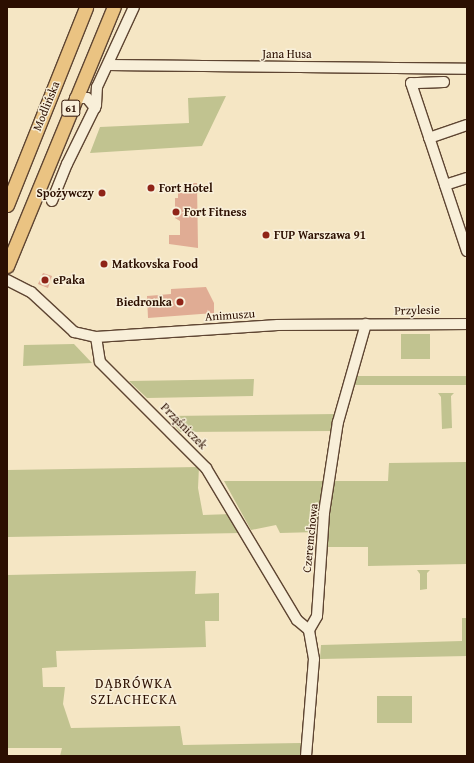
<!DOCTYPE html>
<meta charset="utf-8">
<style>
body{margin:0}
#map{position:relative;width:474px;height:763px;overflow:hidden;background:#f5e6c4;font-family:"Gentium Book Plus",serif}
div>[style]{position:absolute}
[style*='--x']{left:calc(var(--x)*1px);top:calc(var(--y)*1px);width:calc(var(--w)*1px);rotate:calc(var(--a)*1deg)}
.green>*{inset:0;background:#c1c390;transform-origin:0 0}
.building>*{inset:0;background:#e0ac94}
.roads{filter:drop-shadow(1px 0 #5e4532) drop-shadow(-1px 0 #5e4532) drop-shadow(0 1px #5e4532) drop-shadow(0 -1px #5e4532)}
.minor>*{height:10px;margin:-5px;padding:0 5px;transform-origin:5px;border-radius:5px;background:#f8efd9}
.major>*{height:13px;margin:-6.5px;padding:0 6.5px;transform-origin:6.5px;border-radius:6.5px;background:#eac382}
.dots>*{width:11px;height:11px;translate:-50% -50%;box-sizing:border-box;border:2px solid #f8efd9;border-radius:50%}
span{translate:-50% -50%;white-space:nowrap;text-align:center;line-height:1.15;-webkit-text-stroke:3px #f8efd9;paint-order:stroke}
.shield-label span{padding:1px 3px;background:#f8efd9;border:1px solid;border-radius:3px;-webkit-text-stroke-width:0}
.shield-label{font-size:11px;color:#2c0f01;font-weight:700}
.street-label{font-size:12px;color:#2c0f01}
.poi-label{font-size:12px;color:#2c0f01;font-weight:700}
.left{translate:0 -50%;text-align:left}
.right{translate:-100% -50%;text-align:right}
.quarter-label{font-size:14px;color:#2c0f01;letter-spacing:1px}
.frame{position:absolute;inset:0;border:8px solid #2c0f01;pointer-events:none}
</style>
<div id="map">
<div class="green">
<div style="clip-path:polygon(226px 96px,202px 146px,90px 153px,100px 127px,189px 123px,188px 98px)"></div>
<div style="left:401px;top:334px;width:29px;height:25px"></div>
<div style="clip-path:polygon(74px 344px,92px 363px,23px 366px,24px 345px)"></div>
<div style="left:467px;top:376px;width:9px;height:113px;rotate:90deg"></div>
<div style="clip-path:polygon(254px 379px,253px 396px,147px 398px,129px 381px)"></div>
<div style="clip-path:polygon(438px 393px,454px 393px,451px 396px,452px 428px,442px 429px,441px 397px)"></div>
<div style="clip-path:polygon(337px 414px,333px 431px,180px 432px,167px 416px)"></div>
<div style="clip-path:polygon(467px 462px,467px 564px,368px 566px,368px 547px,324px 547px,333px 481px,388px 481px,389px 463px)"></div>
<div style="clip-path:polygon(199px 467px,198px 488px,203px 515px,231px 514px,242px 533px,7px 537px,7px 470px)"></div>
<div style="clip-path:polygon(224px 481px,324px 481px,318px 532px,280px 533px,276px 525px,251px 530px)"></div>
<div style="clip-path:polygon(417px 570px,430px 570px,427px 573px,427px 589px,420px 590px,420px 574px)"></div>
<div style="clip-path:polygon(196px 571px,195px 594px,219px 593px,219px 621px,205px 621px,206px 647px,56px 651px,57px 667px,42px 668px,43px 687px,65px 687px,63px 704px,71px 728px,180px 726px,183px 745px,301px 743px,300px 756px,60px 756px,62px 748px,7px 748px,7px 575px)"></div>
<div style="clip-path:polygon(462px 618px,467px 618px,467px 656px,320px 659px,321px 645px,462px 641px)"></div>
<div style="left:412px;top:696px;width:27px;height:35px;rotate:90deg"></div>
</div>
<div class="building">
<div style="clip-path:polygon(183px 183px,197px 183px,198px 248px,169px 244px,169px 235px,180px 235px,180px 221px,175px 218px,175px 198px,178px 198px,178px 193px,183px 193px)"></div>
<div style="clip-path:polygon(43px 273px,52px 276px,48px 288px,38px 284px)"></div>
<div style="clip-path:polygon(206px 287px,214px 303px,214px 313px,148px 318px,147px 296px,171px 294px,171px 289px)"></div>
</div>
<div class="roads">
<div class="minor">
<div style="--x:108;--y:65;--w:359;--a:0.6"></div>
<div style="--x:444;--y:82;--w:33;--a:178"></div>
<div style="--x:411;--y:83;--w:177;--a:71.6"></div>
<div style="--x:75;--y:98;--w:12;--a:0"></div>
<div style="--x:87;--y:98;--w:13;--a:51"></div>
<div style="--x:429;--y:138;--w:40;--a:-18.9"></div>
<div style="--x:445;--y:185;--w:23;--a:-18"></div>
<div style="--x:52;--y:201;--w:40;--a:-68"></div>
<div style="--x:67;--y:164;--w:66;--a:-63.8"></div>
<div style="--x:96;--y:105;--w:18;--a:-87"></div>
<div style="--x:97;--y:87;--w:88;--a:-65.2"></div>
<div style="--x:7;--y:280;--w:27;--a:27"></div>
<div style="--x:31;--y:292;--w:59;--a:42.9"></div>
<div style="--x:74;--y:332;--w:23;--a:13"></div>
<div style="--x:96;--y:337;--w:182;--a:-3.8"></div>
<div style="--x:278;--y:325;--w:189;--a:-0.3"></div>
<div style="--x:96;--y:337;--w:25;--a:81"></div>
<div style="--x:100;--y:362;--w:150;--a:45"></div>
<div style="--x:206;--y:468;--w:177;--a:59.1"></div>
<div style="--x:297;--y:620;--w:16;--a:40"></div>
<div style="--x:309;--y:630;--w:16;--a:-60"></div>
<div style="--x:317;--y:616;--w:103;--a:-86.1"></div>
<div style="--x:324;--y:513;--w:92;--a:-81.3"></div>
<div style="--x:338;--y:422;--w:102;--a:-74.1"></div>
<div style="--x:306;--y:756;--w:97;--a:-85.3"></div>
<div style="--x:314;--y:659;--w:29;--a:-100"></div>
</div>
<div class="major">
<div style="--x:7;--y:205;--w:213;--a:-68.2"></div>
<div style="--x:7;--y:266;--w:280;--a:-67.6"></div>
</div>
</div>
<div class="dots">
<div style="left:151px;top:188px;background:#8f2418"></div>
<div style="left:102px;top:193px;background:#8f2418"></div>
<div style="left:176px;top:212px;background:#8f2418"></div>
<div style="left:266px;top:235px;background:#8f2418"></div>
<div style="left:104px;top:264px;background:#8f2418"></div>
<div style="left:45px;top:280px;background:#8f2418"></div>
<div style="left:180px;top:302px;background:#8f2418"></div>
</div>
<div class="shield-label">
<span style="left:71px;top:108px">61</span>
</div>
<div class="street-label">
<span style="left:287px;top:54px">Jana Husa</span>
<span style="left:46px;top:106px;rotate:-68deg">Modlińska</span>
<span style="left:417px;top:310px;rotate:-1deg">Przylesie</span>
<span style="left:230px;top:315px;rotate:-4deg">Animuszu</span>
<span style="left:184px;top:426px;rotate:45deg">Prząśniczek</span>
<span style="left:310px;top:538px;rotate:-84deg">Czeremchowa</span>
</div>
<div class="poi-label">
<span class="left" style="left:159px;top:188px">Fort Hotel</span>
<span class="right" style="left:94px;top:193px">Spożywczy</span>
<span class="left" style="left:184px;top:212px">Fort Fitness</span>
<span class="left" style="left:274px;top:235px">FUP Warszawa 91</span>
<span class="left" style="left:112px;top:264px">Matkovska Food</span>
<span class="left" style="left:53px;top:280px">ePaka</span>
<span class="right" style="left:172px;top:302px">Biedronka</span>
</div>
<div class="quarter-label">
<span style="left:134px;top:691px">DĄBRÓWKA<br>SZLACHECKA</span>
</div>
<div class="frame"></div>
</div>
